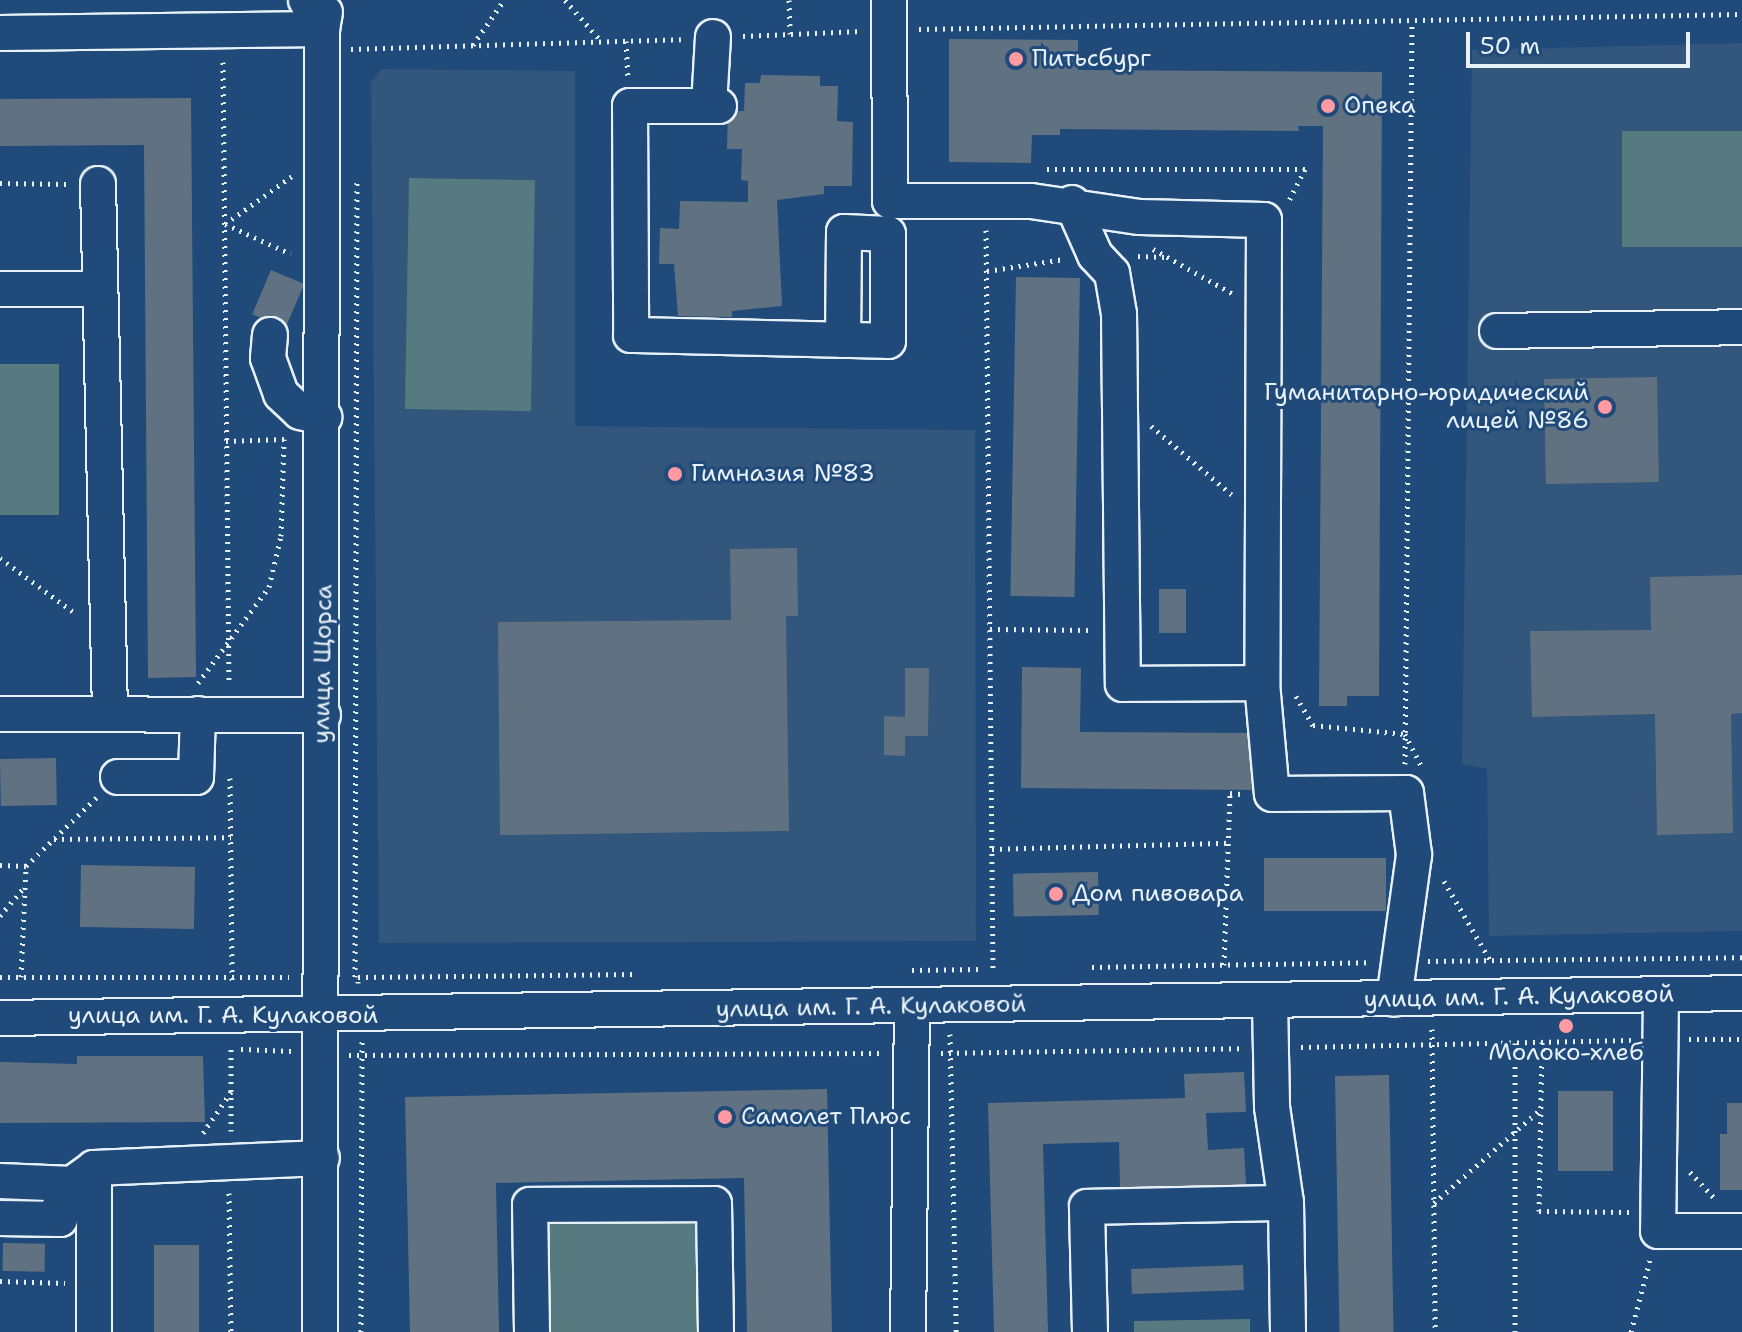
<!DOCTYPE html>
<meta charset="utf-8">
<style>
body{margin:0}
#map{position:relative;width:1742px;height:1332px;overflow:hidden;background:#1f4a7a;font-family:"Shantell Sans",sans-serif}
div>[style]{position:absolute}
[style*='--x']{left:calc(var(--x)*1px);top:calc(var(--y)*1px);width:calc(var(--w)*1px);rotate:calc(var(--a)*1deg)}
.built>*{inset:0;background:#32567c}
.green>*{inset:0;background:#567a7f;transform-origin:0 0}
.building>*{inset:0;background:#607281;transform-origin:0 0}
.path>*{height:5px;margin-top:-2.5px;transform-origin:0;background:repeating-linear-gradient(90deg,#e8f1f8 0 2px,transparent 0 8px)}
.roads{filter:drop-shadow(2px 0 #e8f1f8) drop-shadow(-2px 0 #e8f1f8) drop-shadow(0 2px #e8f1f8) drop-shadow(0 -2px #e8f1f8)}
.minor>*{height:34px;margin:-17px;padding:0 17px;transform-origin:17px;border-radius:17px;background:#1f4a7a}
.dots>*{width:22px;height:22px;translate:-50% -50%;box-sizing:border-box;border:4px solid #1f4a7a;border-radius:50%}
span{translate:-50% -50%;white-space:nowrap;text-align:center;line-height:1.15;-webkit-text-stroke:6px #1f4a7a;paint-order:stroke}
.poi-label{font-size:24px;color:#e8f1f8}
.left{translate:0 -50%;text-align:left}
.right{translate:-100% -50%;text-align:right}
.street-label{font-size:24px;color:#e8f1f8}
.scale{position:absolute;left:1466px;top:32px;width:224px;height:36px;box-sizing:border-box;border:4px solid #e8f1f8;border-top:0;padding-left:10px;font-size:24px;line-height:28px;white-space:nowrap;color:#e8f1f8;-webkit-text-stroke:6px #1f4a7a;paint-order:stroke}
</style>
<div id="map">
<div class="built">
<div style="clip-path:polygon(1742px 43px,1742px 931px,1489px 936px,1487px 769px,1462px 764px,1472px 50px)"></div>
<div style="clip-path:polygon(382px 69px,575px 71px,575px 426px,975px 430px,976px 941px,379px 943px,371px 82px)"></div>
</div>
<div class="green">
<div style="left:1622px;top:131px;width:120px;height:116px"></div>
<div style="left:409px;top:178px;width:126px;height:231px;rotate:1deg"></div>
<div style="left:0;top:364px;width:59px;height:151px"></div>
<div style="clip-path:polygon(562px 1211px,697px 1213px,708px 1332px,547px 1332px,549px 1223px)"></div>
<div style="clip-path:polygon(1250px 1319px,1250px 1332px,1134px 1332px,1134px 1321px)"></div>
</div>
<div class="building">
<div style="clip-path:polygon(949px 39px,1078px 40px,1078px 70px,1382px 72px,1379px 696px,1347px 696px,1347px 706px,1319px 706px,1323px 126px,1298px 126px,1299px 131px,1060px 129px,1060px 135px,1032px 135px,1031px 163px,949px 162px)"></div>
<div style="clip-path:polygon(761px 75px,820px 76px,820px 86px,838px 86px,837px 121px,853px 122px,852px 186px,824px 186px,824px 194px,777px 200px,782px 306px,732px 311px,732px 317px,678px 316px,674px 264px,659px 264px,660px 228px,679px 229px,680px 201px,748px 202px,748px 181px,741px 180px,742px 149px,727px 149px,728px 111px,744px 111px,745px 83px,760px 83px)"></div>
<div style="clip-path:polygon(191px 98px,196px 677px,148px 678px,144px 145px,0 146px,0 99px)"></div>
<div style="left:271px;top:270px;width:36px;height:48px;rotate:23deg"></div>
<div style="left:1016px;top:277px;width:64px;height:319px;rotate:1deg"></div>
<div style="left:1657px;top:377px;width:105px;height:113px;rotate:89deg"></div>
<div style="clip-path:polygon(797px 548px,798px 616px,786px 616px,789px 831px,500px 835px,498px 622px,731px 620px,730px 549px)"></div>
<div style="clip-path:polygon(1742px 575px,1742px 713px,1731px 714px,1733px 833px,1657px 835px,1655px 714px,1532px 717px,1530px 631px,1651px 630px,1650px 577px)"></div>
<div style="left:1159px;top:589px;width:27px;height:44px"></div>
<div style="clip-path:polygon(1022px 667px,1081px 668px,1080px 732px,1253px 733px,1253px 790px,1021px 788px)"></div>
<div style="clip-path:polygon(905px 668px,929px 668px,928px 736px,905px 736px,905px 756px,884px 755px,884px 716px,905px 717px)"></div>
<div style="left:56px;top:758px;width:47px;height:56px;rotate:89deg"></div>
<div style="left:1264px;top:858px;width:122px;height:53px"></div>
<div style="left:81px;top:865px;width:114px;height:62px;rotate:1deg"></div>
<div style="left:1098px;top:872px;width:43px;height:85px;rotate:89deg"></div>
<div style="clip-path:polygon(77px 1056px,203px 1056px,205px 1122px,0 1123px,0 1062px,77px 1064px)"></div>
<div style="clip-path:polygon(1244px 1072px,1246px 1112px,1206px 1113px,1208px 1150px,1244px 1148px,1246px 1185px,1120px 1188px,1119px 1142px,1043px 1144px,1048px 1332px,994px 1332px,988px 1103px,1185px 1098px,1184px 1074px)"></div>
<div style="left:1389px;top:1075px;width:257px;height:54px;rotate:89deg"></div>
<div style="clip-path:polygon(827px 1089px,832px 1332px,747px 1332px,744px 1178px,496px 1183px,499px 1332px,410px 1332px,405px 1097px)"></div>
<div style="left:1558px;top:1091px;width:55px;height:80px"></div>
<div style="clip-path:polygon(1727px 1103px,1742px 1103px,1742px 1190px,1720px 1190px,1720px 1134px,1727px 1134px)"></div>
<div style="left:3px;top:1243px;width:42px;height:28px;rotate:1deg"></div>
<div style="left:154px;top:1245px;width:45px;height:87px"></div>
<div style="left:1243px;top:1265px;width:25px;height:112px;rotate:88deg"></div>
</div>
<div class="path">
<div style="--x:565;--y:0;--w:55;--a:48.7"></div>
<div style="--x:789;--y:0;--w:34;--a:88"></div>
<div style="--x:919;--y:29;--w:823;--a:-1.04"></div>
<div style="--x:743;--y:36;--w:118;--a:-2.4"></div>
<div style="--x:626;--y:41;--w:35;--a:87"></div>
<div style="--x:473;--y:45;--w:55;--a:-55.4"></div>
<div style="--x:351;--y:49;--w:330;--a:-1.7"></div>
<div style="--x:223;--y:62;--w:622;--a:89.45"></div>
<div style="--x:1047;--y:169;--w:258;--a:0"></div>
<div style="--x:1305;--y:169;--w:36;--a:117"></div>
<div style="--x:0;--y:183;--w:67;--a:0.9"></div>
<div style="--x:225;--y:224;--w:82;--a:-35.6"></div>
<div style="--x:225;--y:224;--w:72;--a:24.4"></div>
<div style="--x:986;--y:230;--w:739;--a:89.46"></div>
<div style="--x:1153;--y:249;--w:94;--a:29.3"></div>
<div style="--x:1138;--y:256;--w:27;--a:2"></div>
<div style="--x:987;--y:271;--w:78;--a:-8.9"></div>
<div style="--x:1151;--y:426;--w:106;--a:40.4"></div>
<div style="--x:226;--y:441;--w:59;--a:-1.9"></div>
<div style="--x:0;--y:558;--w:94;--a:36.4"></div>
<div style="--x:990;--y:629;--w:103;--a:0.6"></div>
<div style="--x:198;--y:683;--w:119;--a:-53.5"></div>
<div style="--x:269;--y:587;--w:52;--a:-76.8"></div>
<div style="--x:281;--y:536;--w:97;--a:-88.2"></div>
<div style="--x:1296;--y:696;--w:34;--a:60"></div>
<div style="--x:1313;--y:725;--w:92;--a:5.6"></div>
<div style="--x:1405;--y:734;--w:36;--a:63"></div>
<div style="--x:1405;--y:764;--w:743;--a:-89.46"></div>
<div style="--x:230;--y:778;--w:206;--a:89.4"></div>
<div style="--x:54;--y:839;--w:177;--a:-0.6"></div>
<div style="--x:992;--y:849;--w:237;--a:-1.5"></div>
<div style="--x:0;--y:865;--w:26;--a:2"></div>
<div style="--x:26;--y:866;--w:99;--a:-44.2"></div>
<div style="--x:1444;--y:881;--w:91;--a:59.8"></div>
<div style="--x:0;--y:916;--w:38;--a:-50"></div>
<div style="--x:1428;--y:961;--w:314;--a:-0.7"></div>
<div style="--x:1224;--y:965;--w:172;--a:-88"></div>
<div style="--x:1230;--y:793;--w:11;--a:5"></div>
<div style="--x:1092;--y:967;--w:278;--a:-1"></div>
<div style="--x:912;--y:970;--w:70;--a:-0.8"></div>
<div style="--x:0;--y:977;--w:289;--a:0"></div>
<div style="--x:21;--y:977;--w:111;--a:-87.4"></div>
<div style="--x:355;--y:977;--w:795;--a:-89.86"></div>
<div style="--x:358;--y:983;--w:6;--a:-90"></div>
<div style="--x:358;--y:977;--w:280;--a:-0.6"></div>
<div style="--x:1432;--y:1029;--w:303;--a:89.4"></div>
<div style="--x:950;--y:1034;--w:298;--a:88.8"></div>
<div style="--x:1689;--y:1039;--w:53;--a:0"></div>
<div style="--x:1542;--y:1042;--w:169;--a:91"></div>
<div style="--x:1539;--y:1211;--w:90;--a:0.6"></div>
<div style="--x:1301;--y:1047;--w:330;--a:-1.2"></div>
<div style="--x:241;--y:1049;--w:50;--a:2.3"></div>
<div style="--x:941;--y:1053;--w:302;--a:-0.9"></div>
<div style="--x:349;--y:1055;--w:534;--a:-0.21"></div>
<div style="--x:231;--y:1131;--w:86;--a:-90"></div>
<div style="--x:203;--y:1133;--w:50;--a:-55.7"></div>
<div style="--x:1690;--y:1172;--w:38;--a:47"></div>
<div style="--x:229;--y:1193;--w:139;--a:89.2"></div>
<div style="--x:1434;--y:1203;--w:141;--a:-41.3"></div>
<div style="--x:0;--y:1281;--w:65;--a:1.8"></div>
<div style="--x:361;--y:1332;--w:291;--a:-89.8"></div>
<div style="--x:1515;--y:1332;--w:289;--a:-90"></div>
<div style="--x:1631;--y:1332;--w:74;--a:-75.2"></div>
</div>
<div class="roads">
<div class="minor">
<div style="--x:306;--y:0;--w:33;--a:61"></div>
<div style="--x:322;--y:29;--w:1303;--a:90.09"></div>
<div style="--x:889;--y:0;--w:201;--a:89.7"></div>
<div style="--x:890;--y:201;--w:141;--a:0"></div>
<div style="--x:1031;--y:201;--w:110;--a:8.4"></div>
<div style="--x:1140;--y:217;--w:124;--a:1.4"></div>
<div style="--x:1264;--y:220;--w:463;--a:90.2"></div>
<div style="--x:1262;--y:683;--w:111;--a:84.9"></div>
<div style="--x:1272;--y:794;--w:134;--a:-0.4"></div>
<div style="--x:1406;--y:793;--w:63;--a:82.6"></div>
<div style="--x:1414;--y:855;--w:145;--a:97.9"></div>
<div style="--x:0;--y:33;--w:322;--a:-0.7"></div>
<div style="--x:322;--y:29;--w:17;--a:-80"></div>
<div style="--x:709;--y:106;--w:69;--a:-86.7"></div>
<div style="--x:719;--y:106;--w:89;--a:180"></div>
<div style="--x:630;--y:106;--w:229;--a:89.7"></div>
<div style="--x:631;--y:335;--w:257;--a:1.3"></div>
<div style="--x:888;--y:341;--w:107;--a:-90"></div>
<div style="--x:888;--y:234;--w:44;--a:-177.4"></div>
<div style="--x:844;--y:232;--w:108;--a:90.5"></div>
<div style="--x:98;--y:184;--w:529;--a:88.7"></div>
<div style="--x:1072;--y:203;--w:57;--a:66.1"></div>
<div style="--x:1095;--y:255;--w:25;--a:47"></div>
<div style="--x:1112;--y:273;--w:42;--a:80.3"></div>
<div style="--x:1119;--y:314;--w:370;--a:89.4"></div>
<div style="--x:1123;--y:684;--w:139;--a:-0.4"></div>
<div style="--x:0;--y:289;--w:97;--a:0"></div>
<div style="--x:1497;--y:331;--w:245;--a:-0.9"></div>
<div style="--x:270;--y:335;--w:23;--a:95"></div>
<div style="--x:268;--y:358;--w:38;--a:70"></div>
<div style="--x:281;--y:394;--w:26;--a:43"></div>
<div style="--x:300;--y:412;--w:25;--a:12"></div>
<div style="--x:0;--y:714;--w:323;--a:0.2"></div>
<div style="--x:118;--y:777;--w:78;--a:0"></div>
<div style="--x:196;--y:777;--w:63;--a:-88.2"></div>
<div style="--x:1661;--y:995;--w:236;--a:90.7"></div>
<div style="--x:1658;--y:1231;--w:84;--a:0"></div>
<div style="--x:1270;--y:1001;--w:106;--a:88.9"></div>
<div style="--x:1272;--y:1107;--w:97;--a:81.7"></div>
<div style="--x:1286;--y:1203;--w:129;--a:89.1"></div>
<div style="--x:0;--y:1018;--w:1742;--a:-0.82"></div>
<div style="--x:0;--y:1181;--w:72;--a:2.4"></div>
<div style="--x:72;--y:1184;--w:27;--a:-36"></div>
<div style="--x:0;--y:1218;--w:60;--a:1"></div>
<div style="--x:60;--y:1219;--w:35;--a:-88"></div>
<div style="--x:94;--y:1332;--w:164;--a:-90"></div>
<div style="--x:94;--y:1168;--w:228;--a:-2.5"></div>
<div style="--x:532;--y:1332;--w:127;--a:-90.9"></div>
<div style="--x:530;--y:1205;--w:184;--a:-0.3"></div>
<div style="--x:714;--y:1204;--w:128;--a:89.1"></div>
<div style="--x:908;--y:1332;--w:326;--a:-89.3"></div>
<div style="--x:1090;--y:1332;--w:125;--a:-91.4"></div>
<div style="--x:1087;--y:1207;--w:199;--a:-1.2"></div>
</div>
</div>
<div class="dots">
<div style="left:1016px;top:59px;background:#ff9aa2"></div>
<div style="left:1328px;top:106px;background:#ff9aa2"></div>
<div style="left:1605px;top:407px;background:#ff9aa2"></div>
<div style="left:675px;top:474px;background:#ff9aa2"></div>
<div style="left:1056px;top:894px;background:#ff9aa2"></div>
<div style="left:1566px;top:1026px;background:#ff9aa2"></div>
<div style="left:725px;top:1117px;background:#ff9aa2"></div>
</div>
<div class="poi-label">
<span class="left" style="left:1032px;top:59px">Питьсбург</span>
<span class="left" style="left:1344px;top:106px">Опека</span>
<span class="right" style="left:1589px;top:407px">Гуманитарно-юридический<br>лицей №86</span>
<span class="left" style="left:691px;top:474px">Гимназия №83</span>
<span class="left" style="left:1072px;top:894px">Дом пивовара</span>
<span style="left:1566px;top:1053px">Молоко-хлеб</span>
<span class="left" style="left:741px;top:1117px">Самолет Плюс</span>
</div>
<div class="street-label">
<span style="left:323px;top:664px;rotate:-89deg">улица Щорса</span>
<span style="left:1519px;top:997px;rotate:-1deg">улица им. Г. А. Кулаковой</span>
<span style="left:871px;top:1007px;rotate:-1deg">улица им. Г. А. Кулаковой</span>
<span style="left:223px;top:1016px">улица им. Г. А. Кулаковой</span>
</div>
<div class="scale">50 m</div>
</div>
